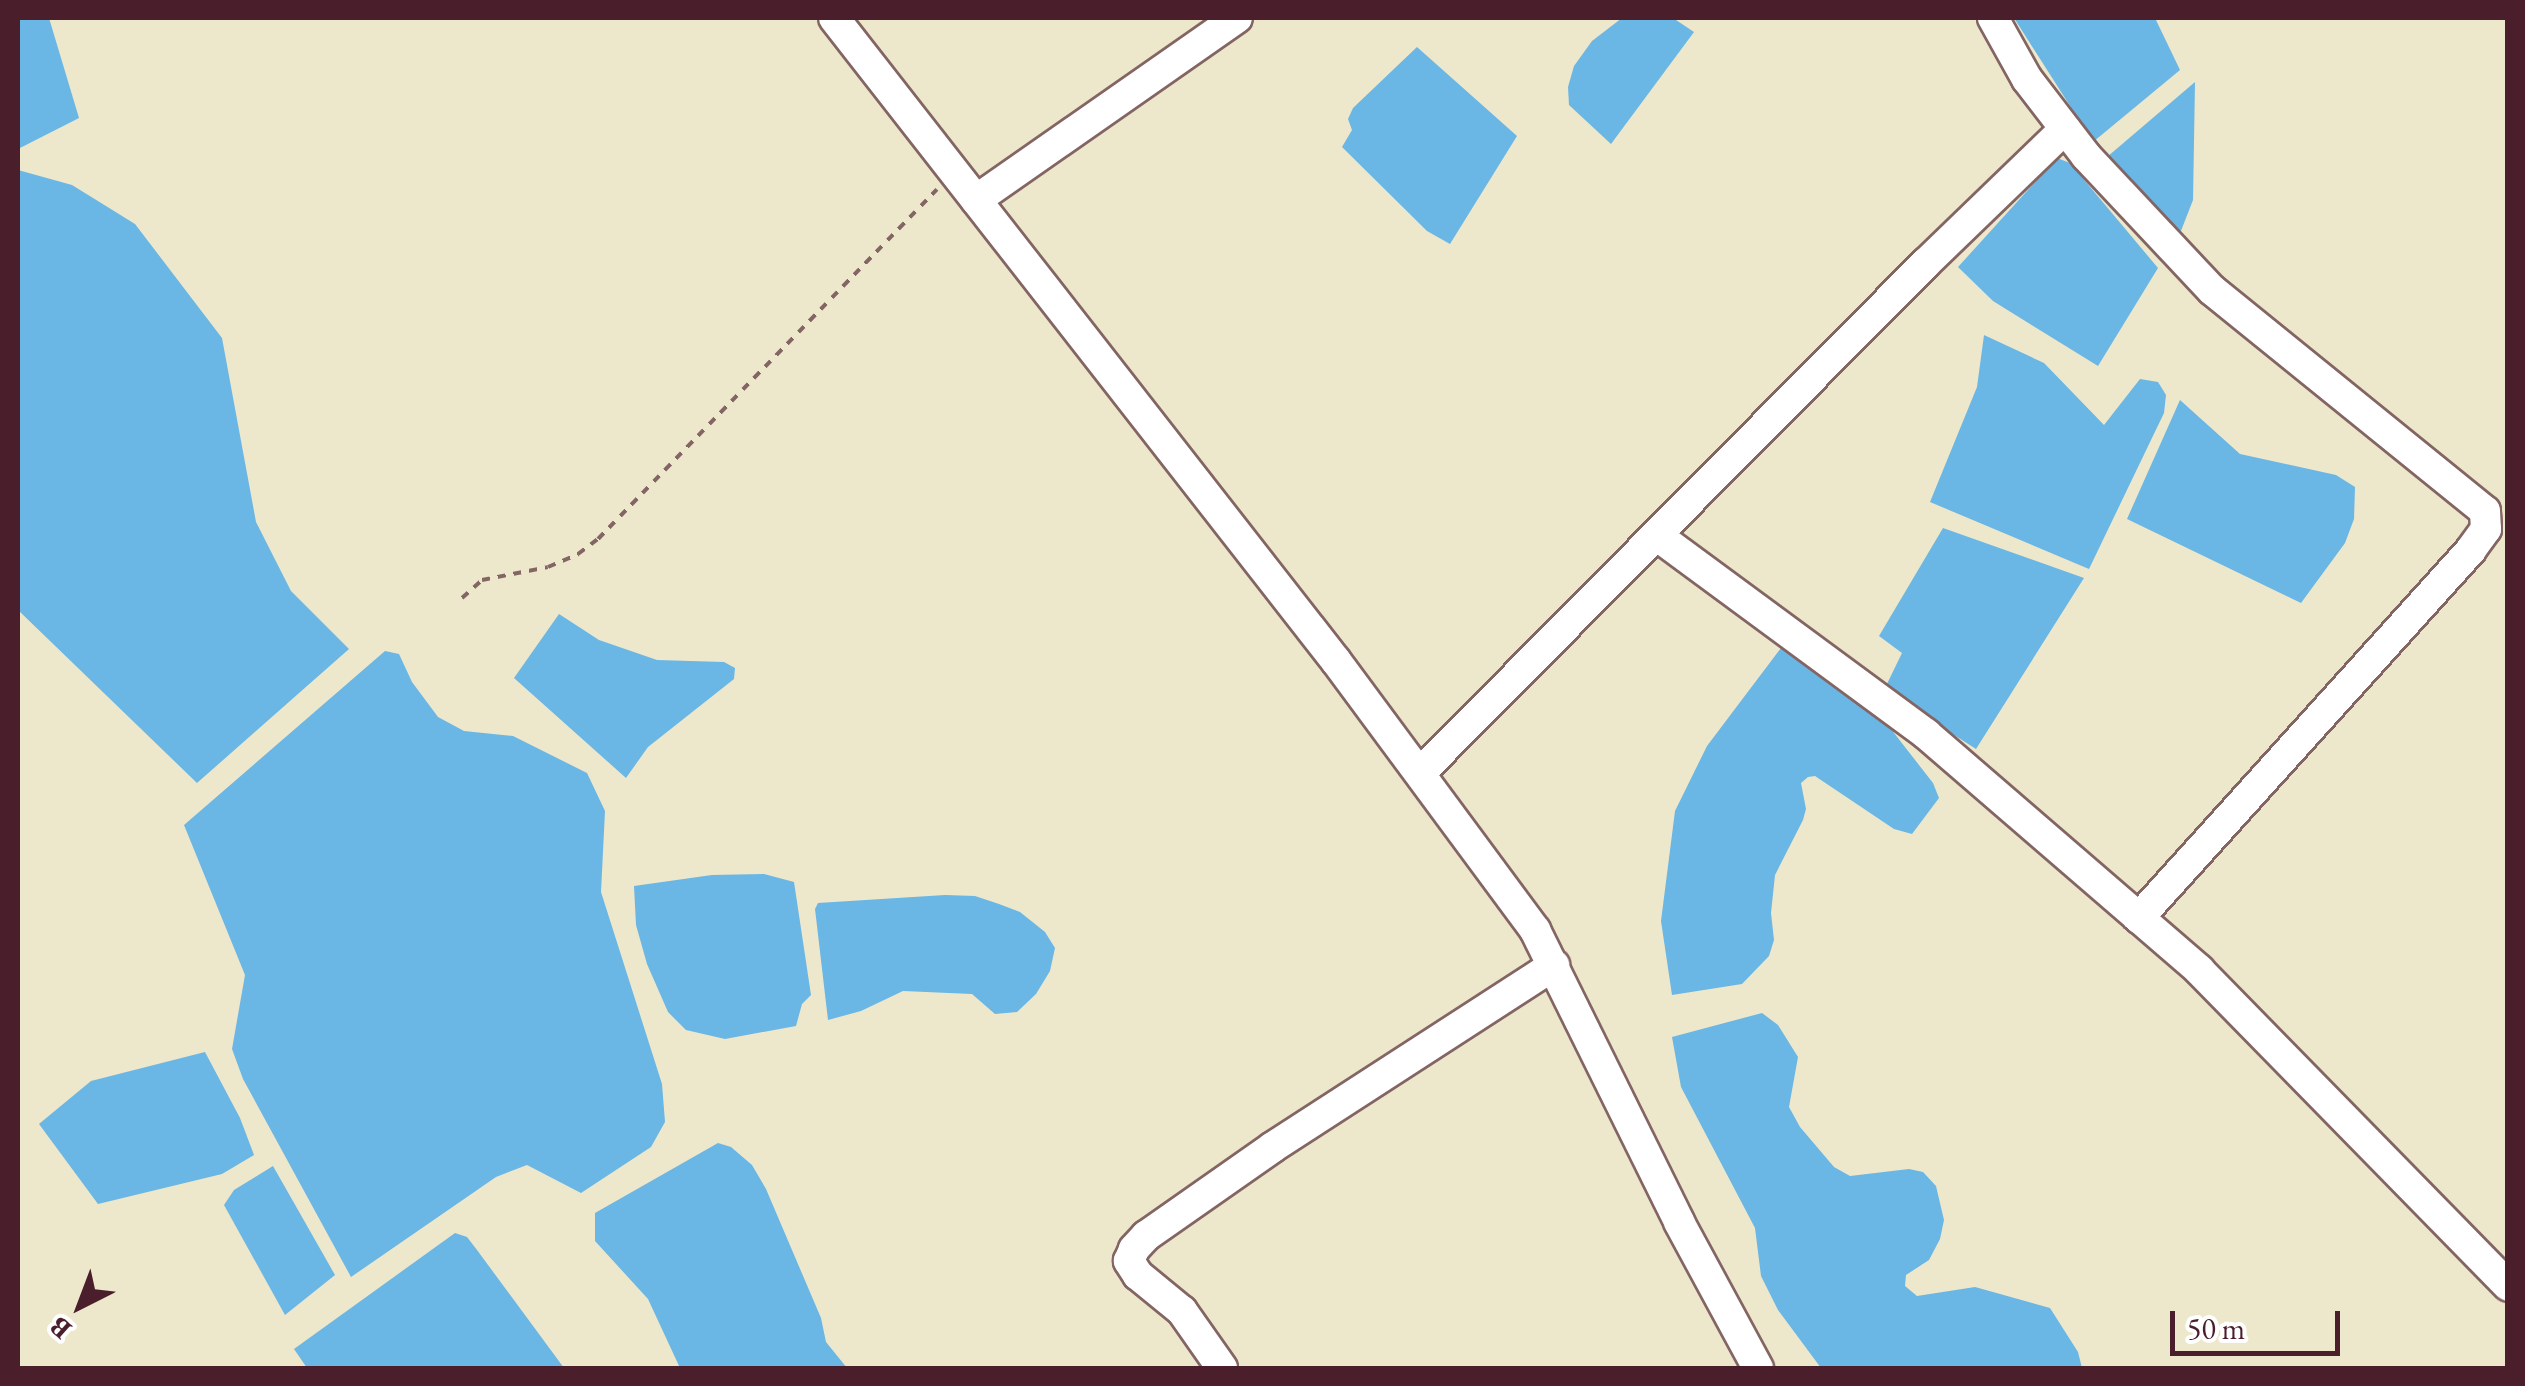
<!DOCTYPE html>
<style>
body{margin:0}
#map{position:relative;width:2525px;height:1386px;overflow:hidden;background:#ede7cc;font-family:"EB Garamond",serif}
div>[style]{position:absolute}
[style*='--x']{left:calc(var(--x)*1px);top:calc(var(--y)*1px);width:calc(var(--w)*1px);rotate:calc(var(--a)*1deg)}
.water>*{inset:0;background:#6ab6e4}
.path>*{height:4px;margin-top:-2px;transform-origin:0;background:repeating-linear-gradient(90deg,#836563 0 8px,transparent 0 16px)}
.roads{filter:drop-shadow(2px 0 #836563) drop-shadow(-2px 0 #836563) drop-shadow(0 2px #836563) drop-shadow(0 -2px #836563)}
.minor>*{height:30px;margin:-15px;padding:0 15px;transform-origin:15px;border-radius:15px;background:#fff}
span{translate:-50% -50%;white-space:nowrap;text-align:center;line-height:1.15;-webkit-text-stroke:9px #fff;paint-order:stroke}
.frame{position:absolute;inset:0;border:20px solid #4a1f2b;pointer-events:none}
.north{position:absolute;left:30px;top:1256px;width:100px;height:100px;-webkit-text-stroke:8px #fff;paint-order:stroke;rotate:222deg;font-size:28px;font-weight:700;line-height:40px;text-align:center;color:#4a1f2b}
.north::after{content:'';display:block;margin:auto;width:35px;height:45px;background:#4a1f2b;clip-path:polygon(50% 0,100% 100%,50% 72%,0 100%)}
.scale{position:absolute;left:2170px;top:1311px;width:170px;height:45px;box-sizing:border-box;border:5px solid #4a1f2b;border-top:0;padding-left:12px;font-size:30px;line-height:35px;white-space:nowrap;color:#4a1f2b;-webkit-text-stroke:8px #fff;paint-order:stroke}
</style>
<div id="map">
<div class="water">
<div style="clip-path:polygon(18px 18px,49px 18px,79px 118px,18px 149px)"></div>
<div style="clip-path:polygon(1622px 18px,1673px 18px,1694px 32px,1611px 144px,1569px 105px,1568px 87px,1574px 66px,1592px 41px)"></div>
<div style="clip-path:polygon(2014px 18px,2155px 18px,2180px 70px,2093px 142px)"></div>
<div style="clip-path:polygon(1417px 47px,1517px 136px,1450px 244px,1427px 231px,1342px 147px,1352px 130px,1348px 119px,1353px 108px)"></div>
<div style="clip-path:polygon(2195px 82px,2193px 200px,2179px 236px,2107px 157px)"></div>
<div style="clip-path:polygon(2057px 158px,2070px 163px,2158px 268px,2098px 366px,1993px 301px,1958px 267px)"></div>
<div style="clip-path:polygon(18px 170px,72px 185px,135px 224px,222px 338px,256px 522px,291px 591px,349px 649px,197px 783px,18px 610px)"></div>
<div style="clip-path:polygon(1984px 335px,2044px 363px,2104px 425px,2140px 379px,2158px 382px,2166px 395px,2164px 413px,2089px 569px,1930px 502px,1977px 387px)"></div>
<div style="clip-path:polygon(2180px 400px,2240px 454px,2336px 475px,2355px 487px,2354px 519px,2345px 543px,2301px 603px,2127px 519px)"></div>
<div style="clip-path:polygon(1943px 528px,2084px 578px,1976px 749px,1884px 690px,1902px 653px,1879px 636px)"></div>
<div style="clip-path:polygon(559px 614px,599px 640px,657px 660px,724px 662px,735px 668px,734px 679px,648px 747px,626px 778px,514px 678px)"></div>
<div style="clip-path:polygon(1784px 644px,1880px 715px,1933px 783px,1939px 798px,1912px 834px,1894px 829px,1815px 776px,1808px 777px,1801px 783px,1806px 809px,1803px 820px,1775px 875px,1771px 913px,1774px 940px,1769px 956px,1742px 984px,1672px 995px,1661px 921px,1675px 811px,1707px 746px)"></div>
<div style="clip-path:polygon(385px 651px,399px 654px,412px 682px,438px 717px,464px 731px,513px 736px,587px 773px,605px 811px,601px 892px,662px 1084px,665px 1122px,651px 1147px,581px 1193px,527px 1165px,496px 1177px,351px 1277px,243px 1079px,232px 1049px,245px 975px,184px 825px)"></div>
<div style="clip-path:polygon(764px 874px,794px 882px,811px 995px,802px 1004px,796px 1026px,725px 1039px,686px 1030px,668px 1012px,647px 964px,636px 925px,634px 886px,712px 875px)"></div>
<div style="clip-path:polygon(945px 895px,975px 896px,999px 904px,1020px 912px,1045px 932px,1055px 948px,1050px 971px,1036px 994px,1017px 1012px,995px 1014px,972px 994px,903px 991px,861px 1011px,828px 1020px,815px 909px,818px 903px)"></div>
<div style="clip-path:polygon(1762px 1013px,1778px 1025px,1798px 1057px,1789px 1107px,1800px 1127px,1834px 1167px,1850px 1176px,1909px 1169px,1923px 1172px,1936px 1186px,1944px 1220px,1940px 1239px,1929px 1260px,1906px 1275px,1905px 1286px,1917px 1296px,1975px 1287px,2050px 1308px,2078px 1352px,2082px 1368px,1821px 1368px,1778px 1310px,1761px 1276px,1755px 1228px,1681px 1087px,1672px 1037px)"></div>
<div style="clip-path:polygon(205px 1052px,240px 1118px,254px 1155px,222px 1174px,98px 1204px,39px 1124px,91px 1081px)"></div>
<div style="clip-path:polygon(718px 1143px,731px 1147px,752px 1165px,766px 1189px,821px 1318px,826px 1342px,847px 1368px,680px 1368px,648px 1299px,595px 1241px,595px 1213px)"></div>
<div style="clip-path:polygon(273px 1166px,335px 1275px,285px 1315px,224px 1205px,234px 1190px)"></div>
<div style="clip-path:polygon(455px 1233px,467px 1237px,477px 1250px,564px 1368px,307px 1368px,294px 1349px)"></div>
</div>
<div class="path">
<div style="--x:462;--y:598;--w:27;--a:-42"></div>
<div style="--x:482;--y:580;--w:67;--a:-11.1"></div>
<div style="--x:548;--y:567;--w:33;--a:-23"></div>
<div style="--x:578;--y:554;--w:25;--a:-37"></div>
<div style="--x:598;--y:539;--w:487;--a:-45.9"></div>
</div>
<div class="roads">
<div class="minor">
<div style="--x:834;--y:18;--w:816;--a:52.02"></div>
<div style="--x:1336;--y:661;--w:335;--a:53.5"></div>
<div style="--x:1535;--y:930;--w:326;--a:63.7"></div>
<div style="--x:1679;--y:1222;--w:166;--a:61.6"></div>
<div style="--x:1993;--y:18;--w:70;--a:60.9"></div>
<div style="--x:2027;--y:79;--w:97;--a:52.5"></div>
<div style="--x:2086;--y:156;--w:184;--a:46.8"></div>
<div style="--x:2212;--y:290;--w:351;--a:39"></div>
<div style="--x:2485;--y:511;--w:18;--a:87"></div>
<div style="--x:2486;--y:529;--w:26;--a:126"></div>
<div style="--x:2471;--y:550;--w:496;--a:132.1"></div>
<div style="--x:976;--y:200;--w:318;--a:-34.9"></div>
<div style="--x:1659;--y:537;--w:332;--a:36.4"></div>
<div style="--x:1926;--y:734;--w:361;--a:40.8"></div>
<div style="--x:2199;--y:970;--w:442;--a:45.6"></div>
<div style="--x:1420;--y:773;--w:718;--a:-45.23"></div>
<div style="--x:1926;--y:263;--w:193;--a:-44"></div>
<div style="--x:1222;--y:1368;--w:70;--a:-125.1"></div>
<div style="--x:1182;--y:1311;--w:57;--a:-140.7"></div>
<div style="--x:1138;--y:1275;--w:17;--a:-123"></div>
<div style="--x:1129;--y:1261;--w:13;--a:-67"></div>
<div style="--x:1134;--y:1249;--w:18;--a:-47"></div>
<div style="--x:1146;--y:1236;--w:155;--a:-35"></div>
<div style="--x:1273;--y:1147;--w:335;--a:-32.9"></div>
</div>
</div>
<div class="frame"></div>
<div class="north">B</div>
<div class="scale">50 m</div>
</div>
